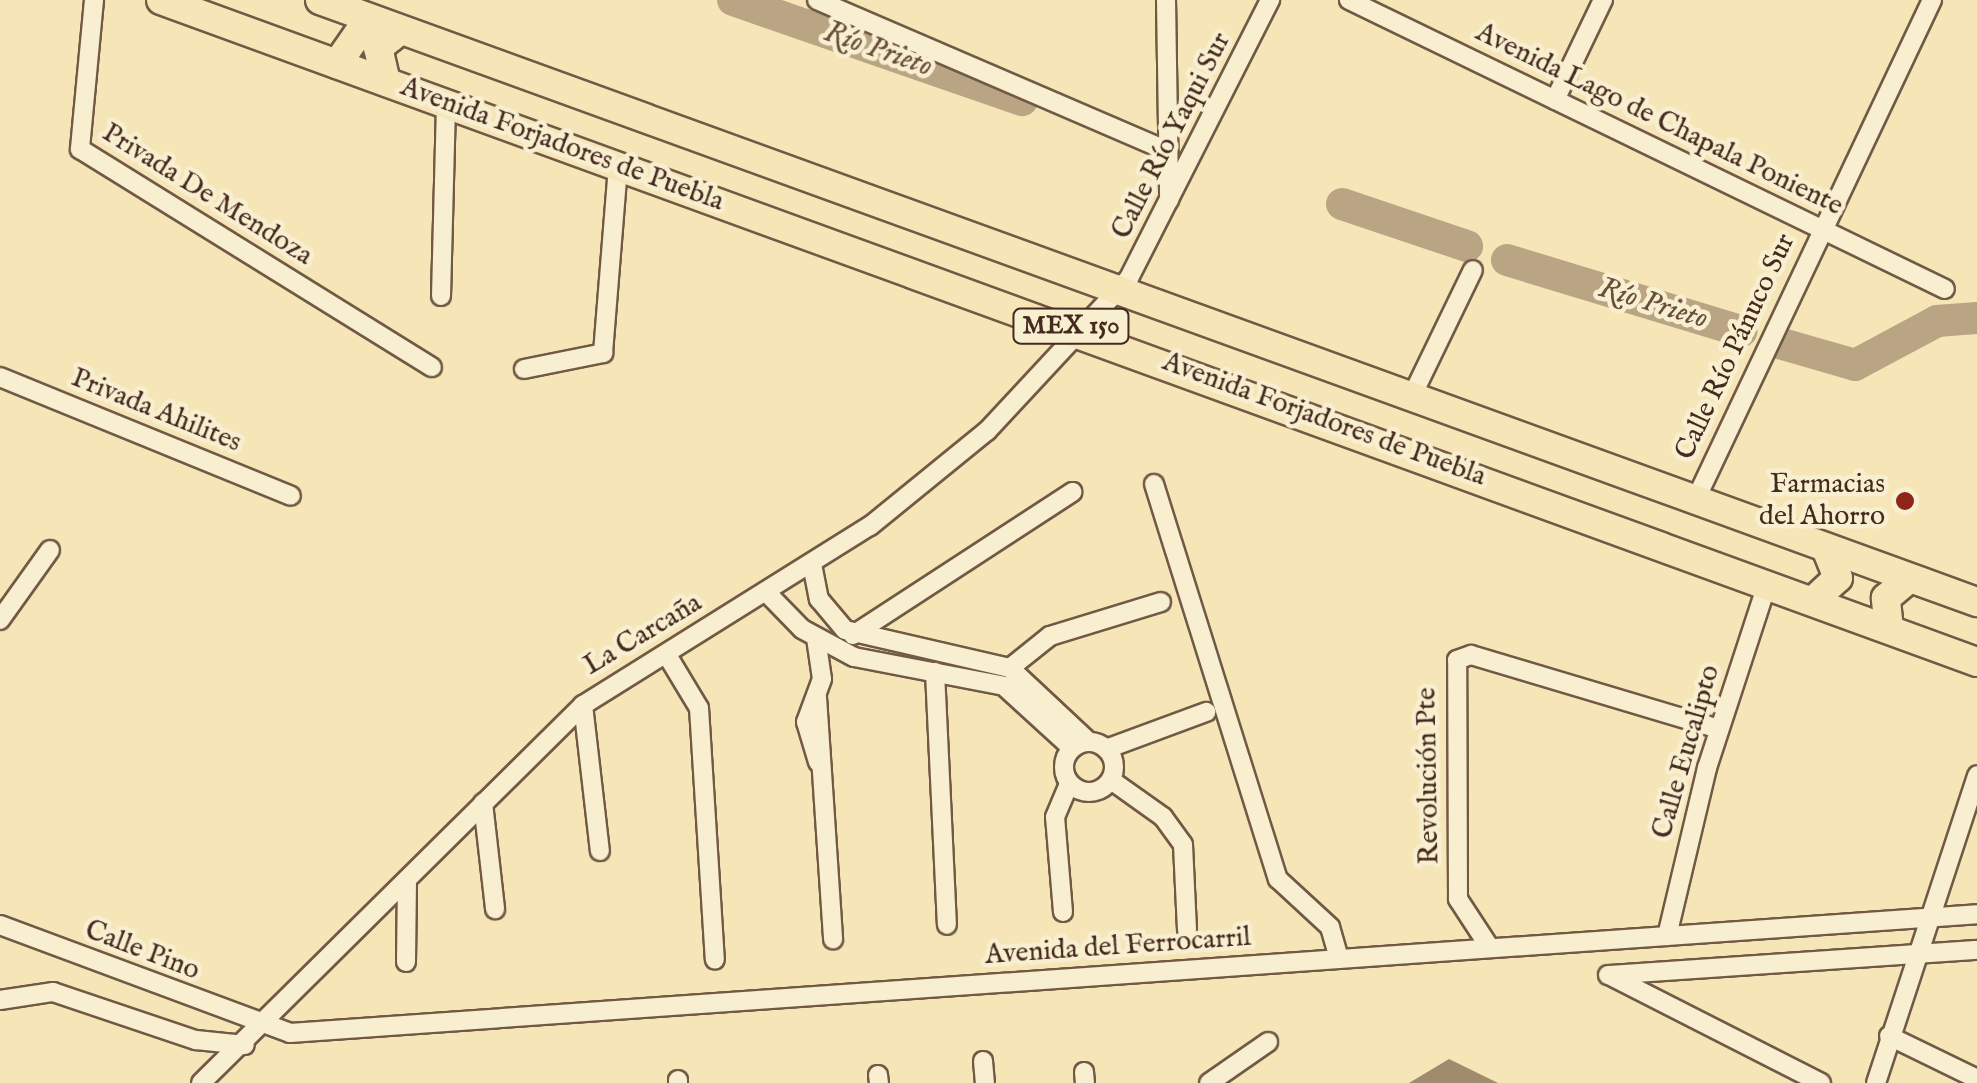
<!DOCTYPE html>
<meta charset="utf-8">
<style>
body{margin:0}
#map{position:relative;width:1977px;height:1083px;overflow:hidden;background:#f5e5b7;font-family:"IM FELL English",serif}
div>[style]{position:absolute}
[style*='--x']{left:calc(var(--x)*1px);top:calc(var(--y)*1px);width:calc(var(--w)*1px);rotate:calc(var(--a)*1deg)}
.river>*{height:32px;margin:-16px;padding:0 16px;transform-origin:16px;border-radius:16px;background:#b9a583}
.building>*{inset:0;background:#a18b6e}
.roads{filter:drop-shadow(2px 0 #715945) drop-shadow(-2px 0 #715945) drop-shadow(0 2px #715945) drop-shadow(0 -2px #715945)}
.street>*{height:18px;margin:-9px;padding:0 9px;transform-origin:9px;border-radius:9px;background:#f8eed0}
.street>.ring{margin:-9px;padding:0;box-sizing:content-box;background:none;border:18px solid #f8eed0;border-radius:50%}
.primary>*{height:28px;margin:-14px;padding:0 14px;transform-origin:14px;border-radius:14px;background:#f5e5b7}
.dots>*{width:28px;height:28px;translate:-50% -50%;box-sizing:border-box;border:5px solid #f8eed0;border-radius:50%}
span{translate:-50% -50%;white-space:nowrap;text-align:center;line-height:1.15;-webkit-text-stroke:9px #f8eed0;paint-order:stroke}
.shield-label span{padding:2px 8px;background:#f8eed0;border:2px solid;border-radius:8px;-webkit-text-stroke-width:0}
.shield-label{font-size:25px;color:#452a1f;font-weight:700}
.street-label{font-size:28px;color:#452a1f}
.poi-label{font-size:28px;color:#452a1f}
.right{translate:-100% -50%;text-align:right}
.water-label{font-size:30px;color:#684f3d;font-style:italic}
</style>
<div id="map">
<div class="river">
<div style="--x:733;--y:0;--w:306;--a:19.1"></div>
<div style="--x:1342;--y:204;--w:132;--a:18.6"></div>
<div style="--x:1507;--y:260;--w:245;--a:16.9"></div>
<div style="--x:1779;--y:343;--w:79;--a:16.1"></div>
<div style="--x:1855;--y:365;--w:93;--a:-28.2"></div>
<div style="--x:1937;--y:321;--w:40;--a:-4.3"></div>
</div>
<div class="building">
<div style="clip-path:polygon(1449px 1059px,1498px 1083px,1409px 1083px)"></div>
</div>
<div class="roads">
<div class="street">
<div style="--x:94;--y:0;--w:150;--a:95.4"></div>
<div style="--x:80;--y:149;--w:414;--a:31.8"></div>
<div style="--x:817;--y:0;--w:380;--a:23.3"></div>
<div style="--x:1166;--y:0;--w:200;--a:89.1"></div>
<div style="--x:1349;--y:0;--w:662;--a:25.87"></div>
<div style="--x:1555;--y:100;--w:111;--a:-64.4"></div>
<div style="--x:441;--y:296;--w:193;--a:-88.5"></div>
<div style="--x:524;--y:369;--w:81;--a:-11.4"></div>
<div style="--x:603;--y:353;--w:188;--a:-85.4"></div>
<div style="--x:0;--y:377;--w:314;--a:22.2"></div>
<div style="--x:1411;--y:398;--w:142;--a:-64.2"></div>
<div style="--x:1154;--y:484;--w:414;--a:72.6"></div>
<div style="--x:1278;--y:879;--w:71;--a:42.7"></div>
<div style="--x:1330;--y:927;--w:33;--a:74"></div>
<div style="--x:1695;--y:501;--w:554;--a:-64.68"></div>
<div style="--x:812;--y:564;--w:36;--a:79"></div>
<div style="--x:819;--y:599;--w:40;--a:50"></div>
<div style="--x:845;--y:630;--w:169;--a:13"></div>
<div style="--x:1010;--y:668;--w:108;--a:43.1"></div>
<div style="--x:767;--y:593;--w:50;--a:45.8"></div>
<div style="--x:802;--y:629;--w:59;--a:28.3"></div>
<div style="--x:854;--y:657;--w:153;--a:10.9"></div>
<div style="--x:1004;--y:686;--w:92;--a:42.4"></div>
<div style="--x:0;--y:620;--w:86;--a:-54.5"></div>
<div style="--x:853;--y:635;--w:262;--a:-33.1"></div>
<div style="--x:816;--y:638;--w:41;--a:81.7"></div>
<div style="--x:822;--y:679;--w:46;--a:110.4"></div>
<div style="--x:806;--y:722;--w:42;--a:73.3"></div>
<div style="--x:667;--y:655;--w:62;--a:58.9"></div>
<div style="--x:699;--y:708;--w:252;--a:86.4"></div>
<div style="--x:1010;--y:668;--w:51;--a:-38.7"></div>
<div style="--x:1050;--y:636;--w:116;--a:-17"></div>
<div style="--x:935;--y:672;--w:253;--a:87.3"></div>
<div style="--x:817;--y:697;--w:243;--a:86.2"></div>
<div style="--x:583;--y:705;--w:147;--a:83.4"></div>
<div class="ring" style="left:1064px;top:742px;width:32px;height:32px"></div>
<div style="--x:1106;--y:749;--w:107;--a:-20.3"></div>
<div style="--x:1111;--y:780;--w:64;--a:35.4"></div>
<div style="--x:1163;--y:817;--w:34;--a:54"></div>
<div style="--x:1183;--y:845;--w:85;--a:87.3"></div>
<div style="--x:483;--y:803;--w:107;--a:83.5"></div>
<div style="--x:1063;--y:912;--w:95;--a:-94.8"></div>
<div style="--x:1055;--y:817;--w:36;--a:-67"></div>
<div style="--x:0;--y:925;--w:309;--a:20.4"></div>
<div style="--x:290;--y:1033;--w:1691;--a:-4.03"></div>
<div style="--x:1667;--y:936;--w:173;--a:-76.6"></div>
<div style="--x:1707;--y:768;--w:194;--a:-71.9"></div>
<div style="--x:1490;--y:948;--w:59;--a:-123.1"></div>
<div style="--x:1458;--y:899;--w:239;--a:-90.2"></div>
<div style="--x:1457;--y:660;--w:15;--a:-20"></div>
<div style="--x:1471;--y:655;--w:259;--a:16.6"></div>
<div style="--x:406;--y:962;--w:82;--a:-89.3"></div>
<div style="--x:1608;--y:975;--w:370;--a:-3.9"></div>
<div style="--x:1609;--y:975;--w:238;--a:27"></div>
<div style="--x:0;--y:1000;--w:54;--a:-8.6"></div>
<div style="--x:53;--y:992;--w:151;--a:18.6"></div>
<div style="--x:196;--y:1040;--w:49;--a:5.8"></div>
<div style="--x:1889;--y:1036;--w:98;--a:26"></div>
<div style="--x:983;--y:1061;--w:22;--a:85"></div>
<div style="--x:1084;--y:1072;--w:11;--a:85"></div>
<div style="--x:878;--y:1075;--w:8;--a:83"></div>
<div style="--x:678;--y:1080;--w:3;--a:90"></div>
<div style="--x:201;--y:1083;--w:537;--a:-44.7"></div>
<div style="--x:583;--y:705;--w:338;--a:-32"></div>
<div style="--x:870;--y:526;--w:151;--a:-39.1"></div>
<div style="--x:987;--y:431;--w:209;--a:-47.1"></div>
<div style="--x:1129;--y:278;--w:312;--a:-63.1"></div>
<div style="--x:1209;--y:1083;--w:72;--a:-34.8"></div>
<div style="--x:1876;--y:1083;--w:324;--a:-71.8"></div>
</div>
<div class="primary">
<div style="--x:161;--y:0;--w:1933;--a:20.03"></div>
<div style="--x:320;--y:0;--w:1763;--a:19.97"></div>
<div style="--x:337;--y:64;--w:56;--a:-55.2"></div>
<div style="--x:386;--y:82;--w:35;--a:-103"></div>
<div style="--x:378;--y:48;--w:28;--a:-39"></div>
<div style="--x:1813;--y:601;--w:34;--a:-43"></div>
<div style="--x:1838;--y:578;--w:32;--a:-112"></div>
<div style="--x:1889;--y:629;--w:31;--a:-96"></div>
<div style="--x:1886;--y:598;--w:31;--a:-40"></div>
</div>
</div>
<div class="dots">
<div style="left:1905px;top:501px;background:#8f2418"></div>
</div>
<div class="shield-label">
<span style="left:1071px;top:326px">MEX 150</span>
</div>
<div class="street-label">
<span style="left:1659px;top:120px;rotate:26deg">Avenida Lago de Chapala Poniente</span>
<span style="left:1172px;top:136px;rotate:-63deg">Calle Río Yaqui Sur</span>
<span style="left:562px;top:145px;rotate:20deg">Avenida Forjadores de Puebla</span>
<span style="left:207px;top:195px;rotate:32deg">Privada De Mendoza</span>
<span style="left:1736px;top:347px;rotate:-65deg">Calle Río Pánuco Sur</span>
<span style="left:156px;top:411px;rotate:22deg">Privada Ahilites</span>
<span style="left:1324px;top:420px;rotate:20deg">Avenida Forjadores de Puebla</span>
<span style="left:643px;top:635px;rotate:-31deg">La Carcaña</span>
<span style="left:1687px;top:752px;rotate:-74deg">Calle Eucalipto</span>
<span style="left:1429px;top:776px;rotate:-91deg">Revolución Pte</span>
<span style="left:1118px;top:947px;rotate:-4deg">Avenida del Ferrocarril</span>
<span style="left:142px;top:951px;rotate:21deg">Calle Pino</span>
</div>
<div class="poi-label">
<span class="right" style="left:1885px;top:501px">Farmacias<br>del Ahorro</span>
</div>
<div class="water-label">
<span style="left:878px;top:50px;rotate:19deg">Río Prieto</span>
<span style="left:1653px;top:304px;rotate:17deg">Río Prieto</span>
</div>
</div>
